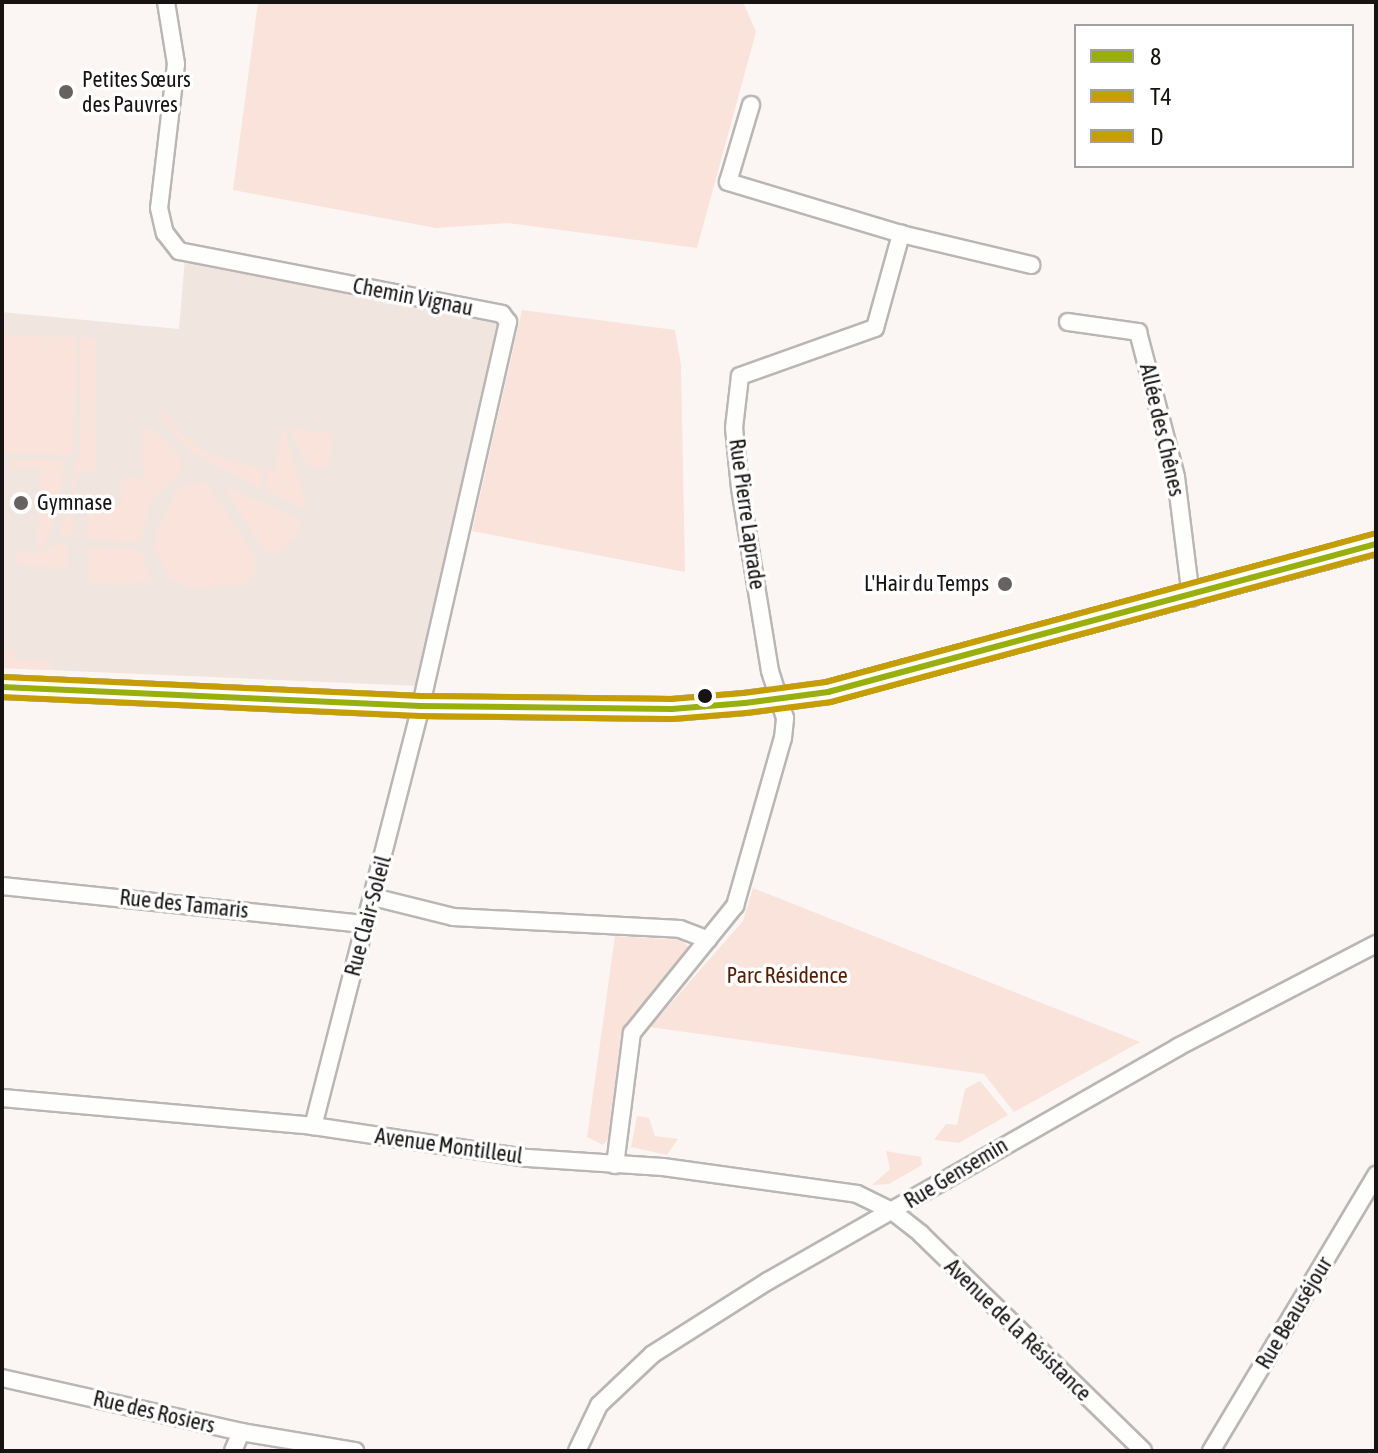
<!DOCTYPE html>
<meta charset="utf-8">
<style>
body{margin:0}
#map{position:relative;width:1378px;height:1453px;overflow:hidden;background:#fbf6f4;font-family:"Asap Condensed",sans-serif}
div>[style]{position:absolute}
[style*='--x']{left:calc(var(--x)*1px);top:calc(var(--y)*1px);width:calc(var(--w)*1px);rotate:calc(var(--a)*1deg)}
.built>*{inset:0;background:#f1e5e0}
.green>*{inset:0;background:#f9e3da;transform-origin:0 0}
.roads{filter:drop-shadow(2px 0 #bab6b5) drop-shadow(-2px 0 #bab6b5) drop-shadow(0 2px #bab6b5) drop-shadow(0 -2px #bab6b5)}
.street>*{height:16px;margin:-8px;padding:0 8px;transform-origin:8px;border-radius:8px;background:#fefefd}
.secondary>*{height:22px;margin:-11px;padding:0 11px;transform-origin:11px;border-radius:11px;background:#fefefd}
.bus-1>*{height:6px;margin:-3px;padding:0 3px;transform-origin:3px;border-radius:3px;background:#98af0c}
.bus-2>*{height:6px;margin:-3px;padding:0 3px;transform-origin:3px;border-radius:3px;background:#c59e04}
.bus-3>*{height:6px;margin:-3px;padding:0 3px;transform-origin:3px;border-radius:3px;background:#c59e04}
.dots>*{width:22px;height:22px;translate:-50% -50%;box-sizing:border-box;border:4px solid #fff;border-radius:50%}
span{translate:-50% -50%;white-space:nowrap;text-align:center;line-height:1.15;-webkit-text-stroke:7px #fff;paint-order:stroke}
.poi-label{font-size:22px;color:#161312}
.left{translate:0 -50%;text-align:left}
.right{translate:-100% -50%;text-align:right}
.street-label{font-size:22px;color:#161312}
.park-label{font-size:22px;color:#531e06}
.frame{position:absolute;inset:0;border:4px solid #161312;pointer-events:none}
.legend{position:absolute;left:1074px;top:24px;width:280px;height:144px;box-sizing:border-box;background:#fff;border:2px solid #a2a1a0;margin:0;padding:10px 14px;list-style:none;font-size:24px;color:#161312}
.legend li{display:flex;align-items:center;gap:16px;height:40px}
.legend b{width:40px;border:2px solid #a2a1a0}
</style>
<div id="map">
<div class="built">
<div style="clip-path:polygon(185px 258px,490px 318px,501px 328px,472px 435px,419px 686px,2px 668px,2px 312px,179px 329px)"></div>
</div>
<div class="green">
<div style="clip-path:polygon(258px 2px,743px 2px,756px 32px,697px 248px,508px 223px,436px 228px,233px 190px)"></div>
<div style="clip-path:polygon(522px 310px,675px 330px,681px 365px,685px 572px,472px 531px)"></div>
<div style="left:2px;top:335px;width:75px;height:118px;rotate:2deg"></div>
<div style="clip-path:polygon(80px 337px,96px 338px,96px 472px,77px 472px,72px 540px,59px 532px,71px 502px,75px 458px,80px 458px)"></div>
<div style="clip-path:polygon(161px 409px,182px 435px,210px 455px,262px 469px,261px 489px,188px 450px,158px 413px)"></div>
<div style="clip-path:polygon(282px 422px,307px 510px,266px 491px,268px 470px,276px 470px)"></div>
<div style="clip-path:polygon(289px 427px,334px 435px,327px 469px,308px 465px)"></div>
<div style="clip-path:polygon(142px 428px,154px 431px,180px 456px,181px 474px,150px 502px,141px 542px,87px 539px,88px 505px,121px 506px,122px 478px,143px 478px)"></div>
<div style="clip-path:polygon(13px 459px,64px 460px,59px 512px,42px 548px,37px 548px,41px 469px,12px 468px)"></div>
<div style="clip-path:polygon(206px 482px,255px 556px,255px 572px,245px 585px,186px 587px,170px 579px,154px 549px,159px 525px,179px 486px)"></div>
<div style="clip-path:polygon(229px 488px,298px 518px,299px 533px,279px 552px,266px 552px,226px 491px)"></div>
<div style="clip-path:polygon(57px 543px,68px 547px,67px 568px,16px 564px,17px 552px,42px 554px)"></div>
<div style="clip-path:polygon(88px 547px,140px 550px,152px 582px,88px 584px)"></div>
<div style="clip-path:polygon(2px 649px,14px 650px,14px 660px,49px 661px,49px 670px,2px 668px)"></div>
<div style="clip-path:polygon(753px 888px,1140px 1042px,1014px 1112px,984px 1074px,650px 1027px,743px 921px)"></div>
<div style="clip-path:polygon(615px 936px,681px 940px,691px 949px,631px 1020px,610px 1137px,603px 1145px,587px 1137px)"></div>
<div style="clip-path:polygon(980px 1081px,1008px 1115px,959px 1143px,934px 1140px,946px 1124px,957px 1125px,965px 1089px)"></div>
<div style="clip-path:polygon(637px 1116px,649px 1118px,655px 1136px,678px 1139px,667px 1155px,631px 1147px)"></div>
<div style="clip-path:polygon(886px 1151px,921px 1157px,922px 1165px,889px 1184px,872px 1185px,890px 1169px)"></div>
</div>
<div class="roads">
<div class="street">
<div style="--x:166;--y:2;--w:63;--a:80.8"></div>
<div style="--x:176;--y:64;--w:145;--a:96.7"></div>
<div style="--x:159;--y:208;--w:26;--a:77"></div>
<div style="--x:165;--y:233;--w:23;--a:52"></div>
<div style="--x:179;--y:251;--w:329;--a:11"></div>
<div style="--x:502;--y:314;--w:10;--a:53"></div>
<div style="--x:508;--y:322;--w:394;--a:102.8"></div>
<div style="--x:421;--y:706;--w:434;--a:104.4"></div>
<div style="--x:751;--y:105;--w:80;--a:106.6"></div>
<div style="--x:728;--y:182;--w:181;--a:16.7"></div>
<div style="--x:1068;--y:322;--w:71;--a:8.1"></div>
<div style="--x:1138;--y:332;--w:150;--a:75.3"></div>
<div style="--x:1176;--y:477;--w:122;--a:82.9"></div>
<div style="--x:2;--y:886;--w:366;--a:6"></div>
<div style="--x:373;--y:897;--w:82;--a:14"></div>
<div style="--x:453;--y:917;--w:227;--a:3"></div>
<div style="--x:680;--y:929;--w:30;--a:21"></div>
<div style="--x:2;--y:1098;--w:312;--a:5.1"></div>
<div style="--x:313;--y:1126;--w:217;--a:8.5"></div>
<div style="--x:528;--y:1158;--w:135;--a:3.8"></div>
<div style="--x:663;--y:1167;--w:196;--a:7.9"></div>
<div style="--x:857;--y:1194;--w:39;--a:26"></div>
<div style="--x:892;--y:1211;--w:37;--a:38"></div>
<div style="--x:921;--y:1234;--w:310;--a:44.3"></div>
<div style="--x:615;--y:1165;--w:133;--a:-82.7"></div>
<div style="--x:632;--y:1033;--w:164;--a:-51"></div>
<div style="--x:735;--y:906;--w:175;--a:-74.1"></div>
<div style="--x:783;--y:738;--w:20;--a:-84"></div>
<div style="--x:785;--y:718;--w:49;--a:-107.7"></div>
<div style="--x:770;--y:671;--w:185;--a:-99.3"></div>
<div style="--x:740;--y:488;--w:60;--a:-95.7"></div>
<div style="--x:734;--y:428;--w:52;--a:-83.4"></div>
<div style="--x:740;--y:376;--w:143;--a:-19.6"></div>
<div style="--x:875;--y:328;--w:98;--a:-74.5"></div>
<div style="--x:901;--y:234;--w:134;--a:13.4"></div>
<div style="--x:2;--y:1378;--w:245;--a:12.7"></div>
<div style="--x:241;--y:1432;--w:116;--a:9.5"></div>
<div style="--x:233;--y:1451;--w:21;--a:-67"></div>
<div style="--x:577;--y:1451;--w:51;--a:-64.4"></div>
<div style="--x:599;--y:1405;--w:74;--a:-43.4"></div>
<div style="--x:653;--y:1354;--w:136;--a:-32.4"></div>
<div style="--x:768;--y:1281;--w:472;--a:-29.7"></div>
<div style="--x:1178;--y:1047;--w:223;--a:-27.5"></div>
<div style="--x:1211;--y:1451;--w:322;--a:-59.1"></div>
</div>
<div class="secondary">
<div style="--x:2;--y:687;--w:419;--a:2.6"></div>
<div style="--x:421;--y:706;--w:251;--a:0.7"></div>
<div style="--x:672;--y:709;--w:73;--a:-4.7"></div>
<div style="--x:745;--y:703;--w:84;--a:-7.5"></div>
<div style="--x:828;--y:692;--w:568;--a:-15.11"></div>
</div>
</div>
<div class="bus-1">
<div style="--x:2;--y:687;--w:419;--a:2.6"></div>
<div style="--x:421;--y:706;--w:251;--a:0.7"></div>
<div style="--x:672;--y:709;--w:73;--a:-4.7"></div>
<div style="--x:745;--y:703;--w:84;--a:-7.5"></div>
<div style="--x:828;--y:692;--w:568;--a:-15.11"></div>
</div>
<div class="bus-2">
<div style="--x:2;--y:697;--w:419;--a:2.6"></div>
<div style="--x:421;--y:716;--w:251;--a:0.7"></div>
<div style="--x:672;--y:719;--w:74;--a:-4.6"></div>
<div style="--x:746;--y:713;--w:86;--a:-7.4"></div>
<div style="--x:831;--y:702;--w:565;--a:-15.19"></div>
</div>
<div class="bus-3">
<div style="--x:2;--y:677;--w:419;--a:2.6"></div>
<div style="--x:421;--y:696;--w:251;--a:0.7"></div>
<div style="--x:672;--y:699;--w:72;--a:-4.8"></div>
<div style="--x:744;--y:693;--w:83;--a:-7.6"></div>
<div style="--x:826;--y:682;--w:567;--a:-15.14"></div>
</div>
<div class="dots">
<div style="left:66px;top:92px;background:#666261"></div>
<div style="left:21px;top:503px;background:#666261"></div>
<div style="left:1005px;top:584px;background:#666261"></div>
<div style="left:705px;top:696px;background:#161312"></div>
</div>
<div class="poi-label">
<span class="left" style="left:82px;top:92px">Petites Sœurs<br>des Pauvres</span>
<span class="left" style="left:37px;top:503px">Gymnase</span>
<span class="right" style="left:989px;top:584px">L'Hair du Temps</span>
</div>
<div class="street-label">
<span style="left:413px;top:297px;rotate:11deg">Chemin Vignau</span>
<span style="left:1162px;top:430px;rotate:77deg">Allée des Chênes</span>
<span style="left:747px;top:514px;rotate:82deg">Rue Pierre Laprade</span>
<span style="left:184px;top:904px;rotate:6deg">Rue des Tamaris</span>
<span style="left:368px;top:916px;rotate:-75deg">Rue Clair-Soleil</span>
<span style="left:449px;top:1146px;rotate:8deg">Avenue Montilleul</span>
<span style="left:956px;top:1173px;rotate:-31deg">Rue Gensemin</span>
<span style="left:1294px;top:1313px;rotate:-59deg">Rue Beauséjour</span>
<span style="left:1018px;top:1330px;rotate:44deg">Avenue de la Résistance</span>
<span style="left:154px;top:1412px;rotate:13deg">Rue des Rosiers</span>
</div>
<div class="park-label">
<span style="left:787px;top:976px">Parc Résidence</span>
</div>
<div class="frame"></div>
<ul class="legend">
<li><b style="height:10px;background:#98af0c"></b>8</li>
<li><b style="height:10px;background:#c59e04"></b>T4</li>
<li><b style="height:10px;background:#c59e04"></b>D</li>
</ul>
</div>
